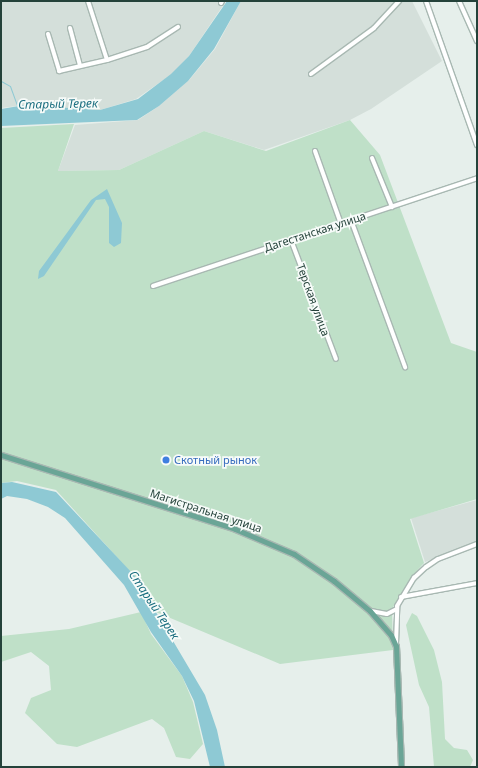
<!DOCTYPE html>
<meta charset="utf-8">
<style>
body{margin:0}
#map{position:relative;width:478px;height:768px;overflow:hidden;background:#e6efeb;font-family:"Noto Sans",sans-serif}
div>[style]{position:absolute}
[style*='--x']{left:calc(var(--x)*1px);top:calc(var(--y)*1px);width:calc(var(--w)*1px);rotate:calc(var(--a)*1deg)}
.built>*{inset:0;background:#d4dfda}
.green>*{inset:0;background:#bfe0c8}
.water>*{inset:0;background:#8ec9d4}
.stream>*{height:1px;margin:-0.5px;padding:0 0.5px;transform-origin:0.5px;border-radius:0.5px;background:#8ec9d4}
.roads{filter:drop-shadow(1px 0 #a8b8b2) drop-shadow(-1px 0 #a8b8b2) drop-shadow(0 1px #a8b8b2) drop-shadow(0 -1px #a8b8b2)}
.minor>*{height:4px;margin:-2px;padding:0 2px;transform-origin:2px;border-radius:2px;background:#fff}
.major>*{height:5px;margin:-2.5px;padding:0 2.5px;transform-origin:2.5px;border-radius:2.5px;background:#6aa596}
.dots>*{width:11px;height:11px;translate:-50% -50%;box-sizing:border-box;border:2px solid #f7fbf9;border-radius:50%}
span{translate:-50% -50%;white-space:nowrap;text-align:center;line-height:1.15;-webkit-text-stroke:3.5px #f7fbf9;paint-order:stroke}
.street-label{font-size:11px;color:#24423a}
.shop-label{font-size:11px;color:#366cbe}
.left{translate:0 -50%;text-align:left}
.water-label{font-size:12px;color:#1c6f80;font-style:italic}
.frame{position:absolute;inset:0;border:2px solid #24423a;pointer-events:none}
</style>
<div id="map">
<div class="built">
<div style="clip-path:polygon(1px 1px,226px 1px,189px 56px,172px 74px,136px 99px,100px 110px,25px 105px,1px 108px)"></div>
<div style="clip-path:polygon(241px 1px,412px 1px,442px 61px,371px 109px,350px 120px,264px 150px,204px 131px,119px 170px,58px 171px,75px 125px,138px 120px,159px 106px,190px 79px,215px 49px)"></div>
<div style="clip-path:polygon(477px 500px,477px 541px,425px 562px,411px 518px)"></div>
</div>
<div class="green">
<div style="clip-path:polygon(350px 120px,380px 155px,451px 343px,477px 352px,477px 499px,410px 519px,424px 563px,411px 577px,392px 609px,393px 650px,280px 664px,156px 612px,135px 577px,56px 490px,17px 481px,1px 483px,1px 128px,74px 124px,58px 171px,119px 170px,204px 131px,266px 151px)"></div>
<div style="clip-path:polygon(141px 612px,151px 634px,182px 676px,193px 702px,203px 744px,190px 759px,176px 757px,164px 728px,152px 719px,77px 747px,57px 744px,25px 713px,31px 698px,51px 690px,49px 666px,31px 652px,1px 662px,1px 636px,69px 629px)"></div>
<div style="clip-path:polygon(412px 613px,417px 616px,434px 650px,442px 682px,445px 739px,454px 748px,467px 750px,473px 760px,470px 767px,434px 767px,429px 707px,419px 685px,406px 625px)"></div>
</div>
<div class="water">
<div style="clip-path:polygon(227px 1px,241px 1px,214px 49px,188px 81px,159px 106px,137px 120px,1px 126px,1px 109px,25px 105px,100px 110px,138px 99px,171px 74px,189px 56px)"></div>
<div style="clip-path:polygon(107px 189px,122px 223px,121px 243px,114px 247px,109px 243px,109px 207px,105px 199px,96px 200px,44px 276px,38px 279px,39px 271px,91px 200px)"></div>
<div style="clip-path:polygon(12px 482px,56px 492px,134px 575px,205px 695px,217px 730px,225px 767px,210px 767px,194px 701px,182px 676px,151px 632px,124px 585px,65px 518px,48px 507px,27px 499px,7px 496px,1px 499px,1px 483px)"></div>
</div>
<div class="stream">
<div style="--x:1;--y:81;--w:10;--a:29"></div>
<div style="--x:10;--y:86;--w:23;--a:70"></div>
</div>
<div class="roads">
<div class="minor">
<div style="--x:88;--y:1;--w:62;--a:72.1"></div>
<div style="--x:426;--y:1;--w:153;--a:70.5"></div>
<div style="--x:459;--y:1;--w:44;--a:65.8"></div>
<div style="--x:221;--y:3;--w:2;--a:-63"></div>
<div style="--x:70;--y:28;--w:39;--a:75"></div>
<div style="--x:48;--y:34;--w:39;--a:73"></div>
<div style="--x:59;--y:71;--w:49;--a:-12.9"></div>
<div style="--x:107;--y:60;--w:42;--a:-18"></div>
<div style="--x:147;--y:47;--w:37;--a:-33"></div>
<div style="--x:311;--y:74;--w:78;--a:-36.1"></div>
<div style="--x:374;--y:28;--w:37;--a:-47"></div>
<div style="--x:315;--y:151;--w:77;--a:70.4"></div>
<div style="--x:372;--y:158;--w:53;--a:67.8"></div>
<div style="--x:351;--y:220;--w:157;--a:69.8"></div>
<div style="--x:291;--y:240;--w:127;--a:69.3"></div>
<div style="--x:153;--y:286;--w:342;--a:-18.4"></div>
<div style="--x:401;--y:597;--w:77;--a:-10.4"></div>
<div style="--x:371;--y:611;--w:16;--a:11"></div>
<div style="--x:387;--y:614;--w:11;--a:-27"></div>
<div style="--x:396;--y:644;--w:38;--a:-88"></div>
<div style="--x:397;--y:606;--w:33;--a:-59"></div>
<div style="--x:414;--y:578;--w:16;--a:-43"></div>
<div style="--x:426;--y:567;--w:14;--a:-34"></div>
<div style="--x:438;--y:559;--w:42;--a:-21"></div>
</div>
<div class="major">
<div style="--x:1;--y:455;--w:245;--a:17.5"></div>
<div style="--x:235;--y:529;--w:64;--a:23"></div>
<div style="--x:294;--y:554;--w:48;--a:34"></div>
<div style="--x:334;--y:581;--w:47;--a:39.8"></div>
<div style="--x:370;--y:611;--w:32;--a:49"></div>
<div style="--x:391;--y:635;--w:12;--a:66"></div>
<div style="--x:396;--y:646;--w:121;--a:87.6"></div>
</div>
</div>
<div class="dots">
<div style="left:166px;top:460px;background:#3f7fe0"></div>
</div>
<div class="street-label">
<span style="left:315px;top:232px;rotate:-18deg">Дагестанская улица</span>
<span style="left:313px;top:300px;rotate:70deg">Терская улица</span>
<span style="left:206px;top:511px;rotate:18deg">Магистральная улица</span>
</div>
<div class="shop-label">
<span class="left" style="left:174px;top:460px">Скотный рынок</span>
</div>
<div class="water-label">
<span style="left:58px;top:104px;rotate:-1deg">Старый Терек</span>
<span style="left:154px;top:605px;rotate:56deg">Старый Терек</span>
</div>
<div class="frame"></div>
</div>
